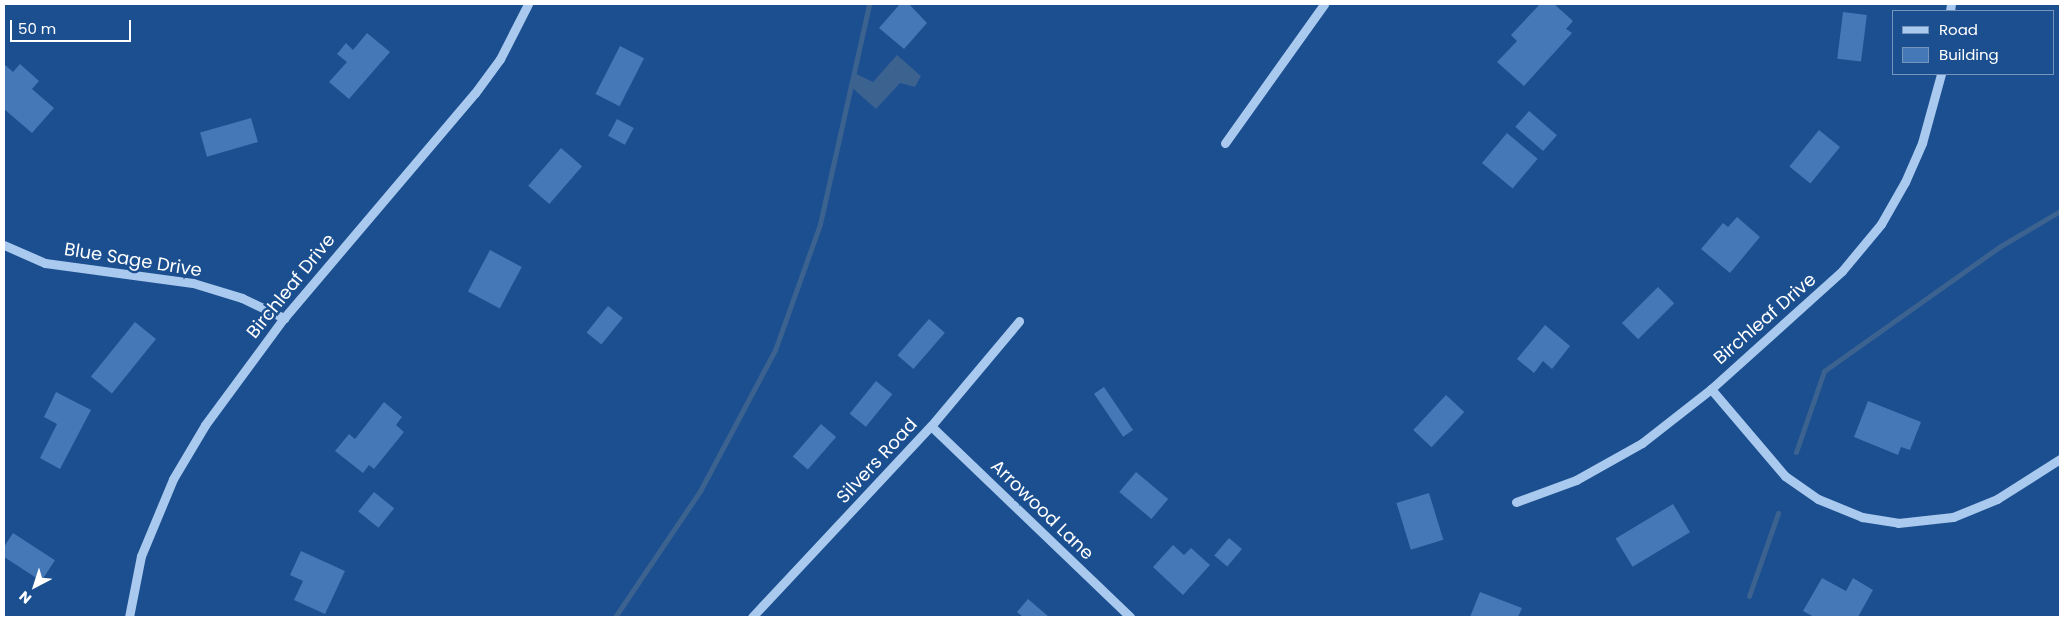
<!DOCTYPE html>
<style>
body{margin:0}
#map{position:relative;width:2064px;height:621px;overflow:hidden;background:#1b4f8f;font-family:Poppins,sans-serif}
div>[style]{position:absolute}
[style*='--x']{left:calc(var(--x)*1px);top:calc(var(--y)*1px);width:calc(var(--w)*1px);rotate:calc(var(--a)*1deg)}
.water>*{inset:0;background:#3c6290}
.stream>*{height:5px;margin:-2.5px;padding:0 2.5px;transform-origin:2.5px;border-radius:2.5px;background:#3c6290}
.building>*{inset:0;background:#4478b7;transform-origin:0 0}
.minor>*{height:9px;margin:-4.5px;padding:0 4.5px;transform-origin:4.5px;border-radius:4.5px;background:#a9c9ee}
span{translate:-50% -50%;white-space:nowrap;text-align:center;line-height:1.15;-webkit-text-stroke:5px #1b4f8f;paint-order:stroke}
.street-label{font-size:18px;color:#fff}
.frame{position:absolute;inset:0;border:5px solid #fff;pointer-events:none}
.legend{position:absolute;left:1892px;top:10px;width:162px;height:65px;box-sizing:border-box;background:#1b4f8f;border:1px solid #7695bc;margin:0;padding:6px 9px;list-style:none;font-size:15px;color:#fff}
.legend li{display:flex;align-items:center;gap:10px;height:25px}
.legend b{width:25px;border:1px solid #7695bc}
.north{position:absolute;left:10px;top:561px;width:50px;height:50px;-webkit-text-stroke:4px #1b4f8f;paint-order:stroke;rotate:220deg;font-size:14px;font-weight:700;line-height:20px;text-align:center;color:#fff}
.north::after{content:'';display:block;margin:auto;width:18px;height:22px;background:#fff;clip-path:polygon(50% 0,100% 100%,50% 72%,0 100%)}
.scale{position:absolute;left:10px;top:20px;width:121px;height:22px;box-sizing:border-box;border:2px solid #fff;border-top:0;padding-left:6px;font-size:15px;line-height:18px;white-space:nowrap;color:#fff;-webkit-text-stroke:4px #1b4f8f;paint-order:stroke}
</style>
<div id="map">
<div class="water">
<div style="clip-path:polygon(897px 55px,921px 76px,915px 87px,900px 83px,876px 109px,849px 85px,854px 73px,873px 82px)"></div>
</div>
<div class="stream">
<div style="--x:1796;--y:452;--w:86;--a:-70.9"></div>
<div style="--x:1824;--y:371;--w:214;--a:-35.3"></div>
<div style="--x:1999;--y:247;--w:71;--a:-30.5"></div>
<div style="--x:1749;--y:596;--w:88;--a:-70.7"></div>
<div style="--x:615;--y:617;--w:152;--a:-56"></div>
<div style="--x:700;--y:491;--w:160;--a:-62"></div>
<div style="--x:775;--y:350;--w:134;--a:-70.3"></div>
<div style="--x:820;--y:224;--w:225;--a:-77.4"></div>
</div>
<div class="building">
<div style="clip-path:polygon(900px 4px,909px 4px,927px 23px,904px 49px,879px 28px)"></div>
<div style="clip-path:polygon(1540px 4px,1554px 4px,1573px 21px,1566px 29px,1572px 33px,1524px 86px,1497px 62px,1517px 41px,1511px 35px)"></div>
<div style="left:1843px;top:12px;width:24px;height:47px;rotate:7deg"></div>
<div style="clip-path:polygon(367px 33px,390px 52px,349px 99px,329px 82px,347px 62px,337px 54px,346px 43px,353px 50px)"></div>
<div style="left:620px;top:46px;width:27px;height:54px;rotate:27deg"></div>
<div style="clip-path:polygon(4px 64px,13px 72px,20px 64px,39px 81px,32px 89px,54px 108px,32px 133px,4px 109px)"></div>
<div style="left:1529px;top:111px;width:37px;height:21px;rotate:41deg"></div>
<div style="left:251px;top:118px;width:25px;height:53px;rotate:74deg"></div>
<div style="left:617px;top:119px;width:19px;height:19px;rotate:28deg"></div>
<div style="left:1819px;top:130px;width:27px;height:47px;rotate:39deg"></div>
<div style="left:1507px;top:133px;width:40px;height:39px;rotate:40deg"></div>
<div style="left:561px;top:148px;width:28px;height:50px;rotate:41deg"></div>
<div style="clip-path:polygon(1737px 217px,1760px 237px,1730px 273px,1701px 249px,1723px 223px,1728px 227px)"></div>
<div style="left:490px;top:250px;width:36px;height:47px;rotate:28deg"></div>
<div style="left:1658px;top:287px;width:23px;height:51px;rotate:45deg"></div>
<div style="left:608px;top:306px;width:19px;height:34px;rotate:39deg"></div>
<div style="left:929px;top:319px;width:21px;height:48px;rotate:41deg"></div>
<div style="left:135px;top:322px;width:27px;height:70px;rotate:39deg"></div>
<div style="clip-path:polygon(1545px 325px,1570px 346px,1552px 369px,1543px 361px,1534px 373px,1517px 359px)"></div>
<div style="left:876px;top:381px;width:21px;height:42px;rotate:39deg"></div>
<div style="left:1104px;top:387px;width:52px;height:12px;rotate:56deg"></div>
<div style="clip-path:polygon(56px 392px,91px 410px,60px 469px,40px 458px,57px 424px,44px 417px)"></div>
<div style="left:1446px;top:395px;width:25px;height:48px;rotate:43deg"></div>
<div style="clip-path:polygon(1868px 401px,1921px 422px,1910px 450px,1901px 447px,1898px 455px,1854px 437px)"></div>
<div style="clip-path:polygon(384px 402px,402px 417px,396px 425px,404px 432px,374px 469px,369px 465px,363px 473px,335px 451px,349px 434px,355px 439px)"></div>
<div style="left:821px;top:424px;width:20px;height:43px;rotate:41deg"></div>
<div style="left:1136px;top:472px;width:42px;height:26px;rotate:40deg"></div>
<div style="left:374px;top:492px;width:26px;height:25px;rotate:39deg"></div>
<div style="left:1429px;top:493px;width:49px;height:34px;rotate:73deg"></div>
<div style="left:1673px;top:504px;width:33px;height:67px;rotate:59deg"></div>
<div style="left:13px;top:533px;width:50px;height:25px;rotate:33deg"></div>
<div style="left:1229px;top:538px;width:17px;height:23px;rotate:40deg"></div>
<div style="clip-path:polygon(1173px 545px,1184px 555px,1191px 548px,1210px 565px,1183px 595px,1153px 567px)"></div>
<div style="clip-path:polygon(301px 551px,345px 571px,325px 614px,294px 600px,303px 581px,290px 575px)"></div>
<div style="clip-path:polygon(1822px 578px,1846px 591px,1853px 578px,1873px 590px,1858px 617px,1814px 617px,1803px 611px)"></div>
<div style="clip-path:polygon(1480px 592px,1522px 608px,1518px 617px,1470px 617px)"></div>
<div style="clip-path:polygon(1028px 599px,1049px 617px,1023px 617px,1017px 612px)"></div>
</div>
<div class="minor">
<div style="--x:1950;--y:11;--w:7;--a:-82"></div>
<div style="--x:1225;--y:143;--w:171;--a:-54.5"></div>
<div style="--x:4;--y:245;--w:45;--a:23.7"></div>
<div style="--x:45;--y:263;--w:149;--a:7.7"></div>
<div style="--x:193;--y:283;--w:51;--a:17"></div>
<div style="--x:242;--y:298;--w:47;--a:25.5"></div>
<div style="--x:1711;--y:389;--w:114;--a:49.6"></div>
<div style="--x:1785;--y:476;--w:40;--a:34.9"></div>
<div style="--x:1818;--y:499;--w:48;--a:22.2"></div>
<div style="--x:1862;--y:517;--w:36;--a:9"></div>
<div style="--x:1898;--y:523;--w:55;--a:-6.2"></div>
<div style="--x:1953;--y:517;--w:48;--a:-22.2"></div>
<div style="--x:1997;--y:499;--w:75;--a:-32.4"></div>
<div style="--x:931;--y:426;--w:276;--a:43.8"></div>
<div style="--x:1516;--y:502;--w:64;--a:-20.1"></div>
<div style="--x:1576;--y:480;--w:76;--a:-29.3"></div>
<div style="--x:1642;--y:443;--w:88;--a:-38"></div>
<div style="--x:1711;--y:389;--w:176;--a:-42"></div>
<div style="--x:1842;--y:271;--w:61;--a:-50.3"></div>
<div style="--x:1881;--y:224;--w:48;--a:-60.3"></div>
<div style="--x:1905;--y:182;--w:43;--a:-66.4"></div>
<div style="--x:1922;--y:143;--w:72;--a:-74.6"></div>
<div style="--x:129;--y:617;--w:62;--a:-78.9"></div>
<div style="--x:141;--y:556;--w:83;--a:-67.4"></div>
<div style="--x:173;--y:479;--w:63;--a:-59.3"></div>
<div style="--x:205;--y:425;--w:133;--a:-53.6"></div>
<div style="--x:284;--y:318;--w:295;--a:-49.7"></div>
<div style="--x:475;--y:93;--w:42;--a:-53.7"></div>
<div style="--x:500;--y:59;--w:62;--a:-63"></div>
<div style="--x:752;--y:617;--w:262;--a:-46.9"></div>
<div style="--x:931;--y:426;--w:137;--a:-50"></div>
</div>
<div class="street-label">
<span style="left:133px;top:260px;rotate:9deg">Blue Sage Drive</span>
<span style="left:291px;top:286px;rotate:-51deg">Birchleaf Drive</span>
<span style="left:1765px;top:319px;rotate:-41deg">Birchleaf Drive</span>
<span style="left:877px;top:461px;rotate:-47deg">Silvers Road</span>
<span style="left:1042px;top:510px;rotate:44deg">Arrowood Lane</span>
</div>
<div class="frame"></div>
<ul class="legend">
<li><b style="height:6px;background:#a9c9ee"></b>Road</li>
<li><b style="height:14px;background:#4478b7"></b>Building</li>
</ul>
<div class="north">N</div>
<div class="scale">50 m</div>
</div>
